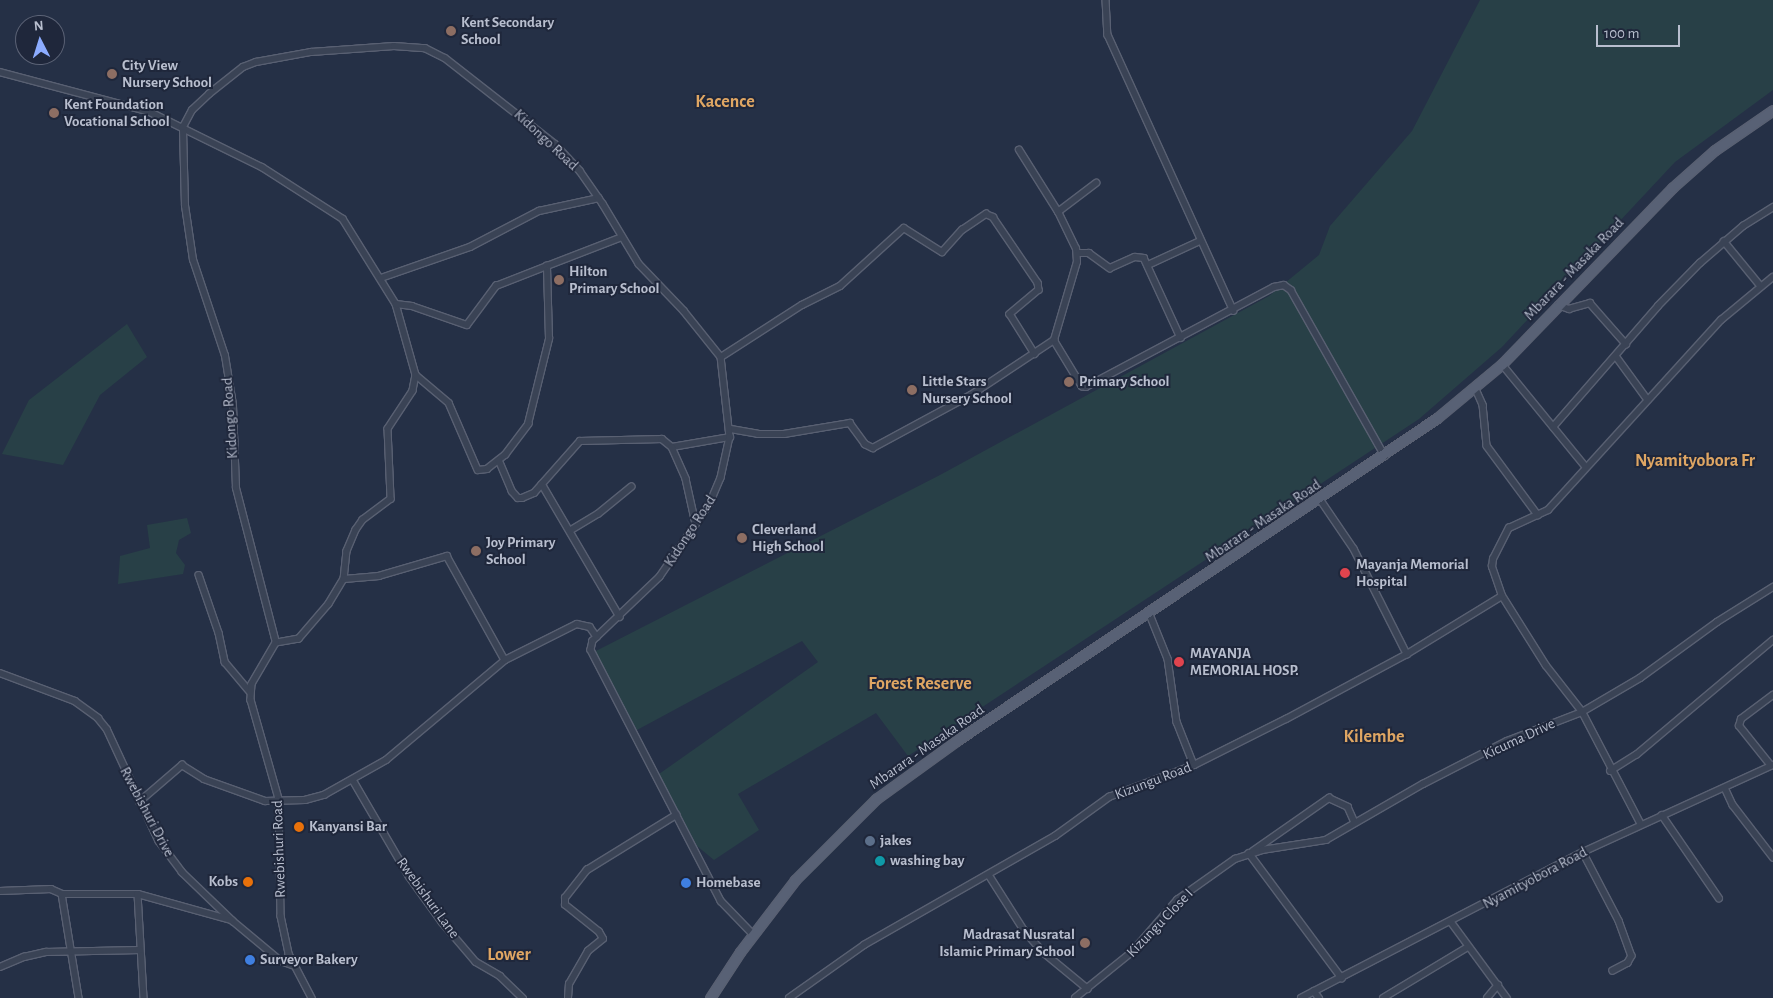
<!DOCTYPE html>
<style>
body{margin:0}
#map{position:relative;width:1773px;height:998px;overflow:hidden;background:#253046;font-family:"Alegreya Sans",sans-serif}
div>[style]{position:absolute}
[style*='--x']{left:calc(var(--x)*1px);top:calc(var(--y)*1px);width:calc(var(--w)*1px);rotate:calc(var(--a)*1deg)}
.green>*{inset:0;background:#284047}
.roads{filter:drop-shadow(1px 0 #596072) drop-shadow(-1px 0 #596072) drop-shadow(0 1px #596072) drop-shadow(0 -1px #596072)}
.street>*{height:5.5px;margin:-2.75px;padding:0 2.75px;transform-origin:2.75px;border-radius:2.75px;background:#3a4355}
.primary>*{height:9px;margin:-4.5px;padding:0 4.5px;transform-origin:4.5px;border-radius:4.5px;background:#586175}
.dots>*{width:14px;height:14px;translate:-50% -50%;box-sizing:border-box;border:2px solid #1f273b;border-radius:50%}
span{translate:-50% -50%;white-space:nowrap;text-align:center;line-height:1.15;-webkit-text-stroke:4px #1f273b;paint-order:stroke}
.poi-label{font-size:15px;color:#b8bece;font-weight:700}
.left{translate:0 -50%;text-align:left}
.right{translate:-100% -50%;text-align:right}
.street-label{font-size:15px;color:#b8bece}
.quarter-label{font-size:18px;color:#dfa663;font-weight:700}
.north{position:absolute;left:15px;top:15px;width:50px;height:50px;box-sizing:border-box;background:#1f273b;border:1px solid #5c6376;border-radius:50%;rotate:355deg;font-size:14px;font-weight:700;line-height:20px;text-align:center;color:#b8bece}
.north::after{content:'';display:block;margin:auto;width:18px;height:22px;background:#8cacff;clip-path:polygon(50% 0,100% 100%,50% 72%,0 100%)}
.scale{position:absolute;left:1596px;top:25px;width:84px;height:22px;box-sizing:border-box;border:2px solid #b8bece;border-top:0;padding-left:6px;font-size:15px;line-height:18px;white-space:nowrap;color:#b8bece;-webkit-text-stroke:4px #1f273b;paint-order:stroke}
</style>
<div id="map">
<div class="green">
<div style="clip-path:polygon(1480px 0,1773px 0,1773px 90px,1675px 162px,1502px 347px,1419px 419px,908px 756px,876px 713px,738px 794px,759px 830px,714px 860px,697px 846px,659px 774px,818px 662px,802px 641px,637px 730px,592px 653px,940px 475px,1269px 296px,1319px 255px,1330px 226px,1412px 131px)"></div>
<div style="clip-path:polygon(127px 324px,147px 357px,100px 395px,63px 465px,2px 454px,29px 400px)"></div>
<div style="clip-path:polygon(187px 518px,191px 533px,179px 540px,176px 553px,185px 565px,183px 574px,118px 584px,120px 556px,150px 548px,147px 525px)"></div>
</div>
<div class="roads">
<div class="street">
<div style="--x:1106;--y:0;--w:35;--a:87"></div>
<div style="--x:1108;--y:35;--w:303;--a:65.5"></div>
<div style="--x:0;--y:72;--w:155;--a:14.9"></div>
<div style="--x:150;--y:112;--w:125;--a:26.2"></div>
<div style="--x:262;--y:167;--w:96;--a:32.7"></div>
<div style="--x:343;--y:219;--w:100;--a:58.1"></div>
<div style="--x:396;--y:304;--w:74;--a:74.3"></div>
<div style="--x:416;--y:375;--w:16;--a:101"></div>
<div style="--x:413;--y:391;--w:45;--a:123.3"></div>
<div style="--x:388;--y:429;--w:70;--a:87.5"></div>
<div style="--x:391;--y:499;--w:35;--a:143"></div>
<div style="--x:363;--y:520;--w:12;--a:125"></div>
<div style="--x:356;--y:530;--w:23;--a:113"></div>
<div style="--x:347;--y:551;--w:28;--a:96"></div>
<div style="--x:344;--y:579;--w:29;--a:121"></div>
<div style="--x:329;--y:604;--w:46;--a:130.6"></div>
<div style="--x:299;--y:639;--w:23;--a:170"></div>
<div style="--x:1058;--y:212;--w:48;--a:-37.3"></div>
<div style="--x:1724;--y:241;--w:57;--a:50.7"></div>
<div style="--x:1077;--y:253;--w:12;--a:0"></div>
<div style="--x:1089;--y:253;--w:26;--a:36"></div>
<div style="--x:1110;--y:268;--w:27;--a:-24"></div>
<div style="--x:1135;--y:257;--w:9;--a:6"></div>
<div style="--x:1144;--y:258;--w:88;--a:65.2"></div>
<div style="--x:1148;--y:265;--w:57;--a:-24.8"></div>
<div style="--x:381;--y:278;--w:94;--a:-19.2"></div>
<div style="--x:470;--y:247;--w:78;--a:-27.6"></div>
<div style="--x:539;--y:211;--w:61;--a:-12.2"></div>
<div style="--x:396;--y:304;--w:16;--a:7"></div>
<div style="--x:412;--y:306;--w:58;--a:19.1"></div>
<div style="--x:467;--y:325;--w:49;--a:-53.4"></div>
<div style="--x:496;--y:286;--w:55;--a:-21.4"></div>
<div style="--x:1558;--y:305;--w:12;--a:20"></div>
<div style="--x:1569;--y:309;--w:22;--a:-16"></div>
<div style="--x:1590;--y:303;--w:55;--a:48.7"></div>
<div style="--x:1054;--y:340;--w:54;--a:58.7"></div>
<div style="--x:1082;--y:386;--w:4;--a:14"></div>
<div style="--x:1086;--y:387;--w:213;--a:-28"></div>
<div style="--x:1274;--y:287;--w:10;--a:-11"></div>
<div style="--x:1284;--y:285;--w:9;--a:36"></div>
<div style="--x:1291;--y:290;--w:191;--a:60.5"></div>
<div style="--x:1616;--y:356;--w:54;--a:54"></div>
<div style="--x:721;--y:357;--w:96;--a:-32.7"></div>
<div style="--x:802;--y:305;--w:42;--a:-26.6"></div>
<div style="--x:840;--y:286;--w:86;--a:-42.2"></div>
<div style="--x:904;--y:228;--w:45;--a:32.3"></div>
<div style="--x:942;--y:252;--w:30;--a:-48"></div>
<div style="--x:962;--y:230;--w:29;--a:-34"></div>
<div style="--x:986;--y:214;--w:8;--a:23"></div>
<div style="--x:993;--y:217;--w:80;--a:55.7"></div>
<div style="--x:1038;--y:283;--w:7;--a:82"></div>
<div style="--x:1039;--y:290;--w:38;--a:140"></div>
<div style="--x:1010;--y:314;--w:47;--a:58"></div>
<div style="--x:1502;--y:364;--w:133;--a:50.8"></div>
<div style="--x:416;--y:375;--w:43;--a:40.3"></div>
<div style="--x:449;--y:403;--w:73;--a:66.6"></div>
<div style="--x:478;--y:470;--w:9;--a:-6"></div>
<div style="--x:487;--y:469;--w:23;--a:-38"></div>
<div style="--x:505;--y:455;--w:39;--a:-53"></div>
<div style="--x:528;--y:424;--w:88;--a:-76.1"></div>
<div style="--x:549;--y:339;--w:73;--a:-91.6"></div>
<div style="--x:547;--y:266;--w:80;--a:-21.1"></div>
<div style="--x:1475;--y:387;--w:20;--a:66"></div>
<div style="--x:1483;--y:405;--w:41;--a:84.4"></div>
<div style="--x:1487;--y:446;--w:86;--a:53.5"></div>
<div style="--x:1553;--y:427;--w:160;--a:-49"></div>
<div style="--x:1658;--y:306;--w:60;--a:-45.7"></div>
<div style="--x:1700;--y:263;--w:57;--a:-40.7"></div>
<div style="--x:1743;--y:226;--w:36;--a:-32"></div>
<div style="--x:731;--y:429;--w:27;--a:10"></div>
<div style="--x:758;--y:434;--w:26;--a:0"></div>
<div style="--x:784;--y:434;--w:67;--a:-9.5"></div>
<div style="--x:850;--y:423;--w:26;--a:54"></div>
<div style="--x:865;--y:444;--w:9;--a:27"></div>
<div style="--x:873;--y:448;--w:111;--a:-28.4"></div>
<div style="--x:971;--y:395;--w:100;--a:-33.5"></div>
<div style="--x:1054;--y:340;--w:81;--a:-73.6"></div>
<div style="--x:1077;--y:262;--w:13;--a:-94"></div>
<div style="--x:1076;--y:249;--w:41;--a:-115.9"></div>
<div style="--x:1058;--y:212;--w:73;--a:-122.2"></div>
<div style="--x:672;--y:447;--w:59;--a:-9.8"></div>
<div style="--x:499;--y:460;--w:34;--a:67"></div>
<div style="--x:512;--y:491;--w:9;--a:49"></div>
<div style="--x:518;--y:498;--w:4;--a:0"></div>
<div style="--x:522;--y:498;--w:13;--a:-23"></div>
<div style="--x:534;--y:493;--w:69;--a:-48.5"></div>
<div style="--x:580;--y:441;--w:82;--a:-1.4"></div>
<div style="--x:662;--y:439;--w:13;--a:39"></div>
<div style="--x:672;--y:447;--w:35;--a:66"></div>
<div style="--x:686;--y:479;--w:46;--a:77.5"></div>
<div style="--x:542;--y:484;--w:154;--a:59.6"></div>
<div style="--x:1320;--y:499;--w:60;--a:55.8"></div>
<div style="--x:1354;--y:549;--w:118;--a:63.2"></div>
<div style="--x:571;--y:530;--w:31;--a:-31"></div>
<div style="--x:598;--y:514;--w:43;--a:-39.3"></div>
<div style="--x:199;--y:575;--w:61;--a:71"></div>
<div style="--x:219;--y:633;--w:30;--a:78"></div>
<div style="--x:225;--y:662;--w:39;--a:50"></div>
<div style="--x:344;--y:579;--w:35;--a:-5"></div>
<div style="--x:379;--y:576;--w:71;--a:-16.4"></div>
<div style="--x:447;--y:556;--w:119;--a:60.9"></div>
<div style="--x:1149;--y:612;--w:51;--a:68"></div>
<div style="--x:1168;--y:659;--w:64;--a:81.9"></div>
<div style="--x:1177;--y:722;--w:46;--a:68.4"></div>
<div style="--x:276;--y:643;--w:160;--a:-104.5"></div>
<div style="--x:236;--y:488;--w:83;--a:-92.1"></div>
<div style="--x:233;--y:405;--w:50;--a:-99.3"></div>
<div style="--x:225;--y:356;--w:101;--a:-108.4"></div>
<div style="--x:193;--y:260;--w:55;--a:-98.4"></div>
<div style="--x:185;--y:206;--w:79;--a:-91.5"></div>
<div style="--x:183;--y:127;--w:19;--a:-62"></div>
<div style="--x:192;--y:110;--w:23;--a:-43"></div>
<div style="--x:209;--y:94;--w:43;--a:-38.5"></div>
<div style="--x:243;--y:67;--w:14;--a:-21"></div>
<div style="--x:256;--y:62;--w:56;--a:-10.3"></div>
<div style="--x:311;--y:52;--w:83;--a:-4.1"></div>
<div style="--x:394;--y:46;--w:31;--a:4"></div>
<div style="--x:425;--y:48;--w:22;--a:27"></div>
<div style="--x:445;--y:58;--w:140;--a:38"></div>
<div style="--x:555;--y:144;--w:37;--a:47"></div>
<div style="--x:580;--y:171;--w:40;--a:55.1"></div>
<div style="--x:603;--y:204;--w:70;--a:59"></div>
<div style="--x:639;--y:264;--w:65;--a:46.2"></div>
<div style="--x:684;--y:311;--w:59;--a:51.2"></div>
<div style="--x:721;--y:357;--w:81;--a:83.6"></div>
<div style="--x:730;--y:437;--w:42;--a:102.4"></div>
<div style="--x:721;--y:478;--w:28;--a:113"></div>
<div style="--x:710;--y:504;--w:88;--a:124.4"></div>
<div style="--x:660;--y:577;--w:93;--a:136.3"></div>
<div style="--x:593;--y:641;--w:9;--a:103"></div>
<div style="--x:591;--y:650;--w:283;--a:62.6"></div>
<div style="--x:721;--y:901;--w:46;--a:45.9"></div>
<div style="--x:276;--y:643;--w:48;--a:120.3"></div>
<div style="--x:252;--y:684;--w:16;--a:94"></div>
<div style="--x:251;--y:700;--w:103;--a:74.2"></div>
<div style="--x:279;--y:799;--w:117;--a:89"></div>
<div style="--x:281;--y:916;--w:39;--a:78"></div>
<div style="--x:289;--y:954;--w:50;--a:62.4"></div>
<div style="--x:0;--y:673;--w:80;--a:20.5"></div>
<div style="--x:75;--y:701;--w:29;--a:36"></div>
<div style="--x:98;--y:718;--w:14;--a:51"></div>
<div style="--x:107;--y:729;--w:123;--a:65.1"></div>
<div style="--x:159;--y:841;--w:39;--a:53"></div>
<div style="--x:182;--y:872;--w:71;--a:43.9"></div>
<div style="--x:233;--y:921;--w:62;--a:39.8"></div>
<div style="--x:281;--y:961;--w:12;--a:20"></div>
<div style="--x:1771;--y:766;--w:51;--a:-128.7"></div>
<div style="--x:1739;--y:726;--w:7;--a:-74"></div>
<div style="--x:1741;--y:719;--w:40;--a:-37"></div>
<div style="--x:1610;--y:771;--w:31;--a:-32"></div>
<div style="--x:1636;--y:755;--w:179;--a:-40"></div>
<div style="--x:353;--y:780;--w:111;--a:59.7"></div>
<div style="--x:409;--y:876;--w:57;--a:54.3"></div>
<div style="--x:442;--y:922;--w:52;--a:49.6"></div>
<div style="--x:476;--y:962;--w:28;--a:30"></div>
<div style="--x:500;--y:976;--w:32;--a:44"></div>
<div style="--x:1725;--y:788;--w:19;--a:65"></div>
<div style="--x:1733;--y:805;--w:66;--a:52.4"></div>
<div style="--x:139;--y:802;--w:57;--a:-40.7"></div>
<div style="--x:182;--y:765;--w:26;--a:32"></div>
<div style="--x:204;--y:779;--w:65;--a:19.8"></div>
<div style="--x:265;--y:801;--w:40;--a:-1.4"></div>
<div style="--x:305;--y:800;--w:20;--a:-15"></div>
<div style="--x:324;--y:795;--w:71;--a:-29.4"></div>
<div style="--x:386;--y:760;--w:155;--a:-40"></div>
<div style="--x:505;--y:660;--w:80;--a:-26.6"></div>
<div style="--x:577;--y:624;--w:13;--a:13"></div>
<div style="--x:590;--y:627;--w:12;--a:55"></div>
<div style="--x:1662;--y:815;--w:101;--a:55.5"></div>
<div style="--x:1641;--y:825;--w:127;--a:-117.6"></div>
<div style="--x:1582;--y:712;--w:58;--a:-128"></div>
<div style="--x:1546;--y:666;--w:83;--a:-122.2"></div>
<div style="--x:1502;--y:596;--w:31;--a:-109"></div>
<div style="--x:1492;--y:567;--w:8;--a:-83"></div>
<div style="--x:1493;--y:559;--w:35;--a:-63"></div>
<div style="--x:1509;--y:528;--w:43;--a:-24.8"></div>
<div style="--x:1548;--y:510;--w:257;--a:-47.7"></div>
<div style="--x:1721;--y:320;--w:67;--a:-39.6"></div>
<div style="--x:1253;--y:851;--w:93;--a:-34.9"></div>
<div style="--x:1329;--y:798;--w:21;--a:25"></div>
<div style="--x:1348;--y:807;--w:17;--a:66"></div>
<div style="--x:1583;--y:852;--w:78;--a:62.4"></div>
<div style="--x:1619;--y:921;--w:37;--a:70"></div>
<div style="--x:1632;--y:956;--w:8;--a:120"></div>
<div style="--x:1628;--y:963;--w:17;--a:152"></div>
<div style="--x:1249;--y:853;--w:156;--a:53.4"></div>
<div style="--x:989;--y:875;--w:65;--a:57.5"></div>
<div style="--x:1024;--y:930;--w:29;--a:49"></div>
<div style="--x:1043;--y:952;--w:58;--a:39.4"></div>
<div style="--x:0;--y:891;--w:51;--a:-2.2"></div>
<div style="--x:51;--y:889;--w:12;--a:24"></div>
<div style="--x:62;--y:894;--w:105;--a:80.7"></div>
<div style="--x:62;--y:894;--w:76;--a:0"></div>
<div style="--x:138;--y:894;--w:97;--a:15.6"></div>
<div style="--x:138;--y:894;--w:104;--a:86.7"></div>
<div style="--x:1452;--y:923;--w:93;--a:53.7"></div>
<div style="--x:0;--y:967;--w:26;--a:-23"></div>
<div style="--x:24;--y:957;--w:23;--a:-13"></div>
<div style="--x:46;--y:952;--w:94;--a:-1.2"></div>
<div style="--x:1314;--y:991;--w:9;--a:54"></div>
<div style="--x:568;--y:998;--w:14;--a:-86"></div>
<div style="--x:569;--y:984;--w:38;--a:-60"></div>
<div style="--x:588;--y:951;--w:19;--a:-39"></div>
<div style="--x:603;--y:939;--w:8;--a:-120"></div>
<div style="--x:599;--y:932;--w:43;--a:-141.5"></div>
<div style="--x:565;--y:905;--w:7;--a:-90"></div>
<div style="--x:565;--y:898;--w:36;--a:-52"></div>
<div style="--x:587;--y:870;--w:105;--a:-31.7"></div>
<div style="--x:789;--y:998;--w:92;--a:-35.2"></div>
<div style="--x:864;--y:945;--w:220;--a:-29.7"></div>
<div style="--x:1055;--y:836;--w:67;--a:-35.8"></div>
<div style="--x:1109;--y:797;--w:91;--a:-20.6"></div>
<div style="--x:1194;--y:765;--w:103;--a:-26.6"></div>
<div style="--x:1286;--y:719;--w:137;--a:-28.2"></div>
<div style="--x:1407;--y:654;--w:111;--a:-31.4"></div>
<div style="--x:1075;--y:998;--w:73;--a:-38.9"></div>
<div style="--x:1132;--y:952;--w:69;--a:-49.1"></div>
<div style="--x:1177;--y:900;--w:71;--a:-35.3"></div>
<div style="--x:1235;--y:859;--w:28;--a:-18"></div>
<div style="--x:1262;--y:850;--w:65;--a:-8.9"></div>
<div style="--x:1326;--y:840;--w:112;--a:-30"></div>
<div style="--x:1423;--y:784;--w:94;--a:-27.1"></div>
<div style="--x:1507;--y:741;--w:80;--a:-21.1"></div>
<div style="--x:1582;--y:712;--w:67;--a:-30.4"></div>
<div style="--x:1640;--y:678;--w:95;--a:-36"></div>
<div style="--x:1717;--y:622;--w:66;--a:-32"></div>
<div style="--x:1301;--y:998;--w:318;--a:-27.4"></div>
<div style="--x:1583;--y:852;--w:209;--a:-24.6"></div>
<div style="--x:1383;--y:998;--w:99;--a:-31"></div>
<div style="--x:1487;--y:998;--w:17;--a:-50"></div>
</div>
<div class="primary">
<div style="--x:710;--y:998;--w:55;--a:-56.9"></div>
<div style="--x:740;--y:952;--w:91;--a:-52.6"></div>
<div style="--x:795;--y:880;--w:115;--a:-45"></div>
<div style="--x:876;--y:799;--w:99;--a:-35.9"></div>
<div style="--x:956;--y:741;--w:579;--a:-33.88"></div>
<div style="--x:1437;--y:418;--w:85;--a:-39.7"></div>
<div style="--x:1502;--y:364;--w:245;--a:-46"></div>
<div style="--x:1672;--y:188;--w:57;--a:-41.5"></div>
<div style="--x:1715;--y:150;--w:70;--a:-34.6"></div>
</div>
</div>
<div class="dots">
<div style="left:451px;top:31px;background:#8d6e63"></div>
<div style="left:112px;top:74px;background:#8d6e63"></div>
<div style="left:54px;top:113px;background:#8d6e63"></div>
<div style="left:559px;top:280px;background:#8d6e63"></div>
<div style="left:1069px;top:382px;background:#8d6e63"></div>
<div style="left:912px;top:390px;background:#8d6e63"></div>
<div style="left:742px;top:538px;background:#8d6e63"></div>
<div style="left:476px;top:551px;background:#8d6e63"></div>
<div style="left:1345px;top:573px;background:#e0444e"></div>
<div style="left:1179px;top:662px;background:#e0444e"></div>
<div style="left:299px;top:827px;background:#e8710a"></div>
<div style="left:870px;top:841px;background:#5c6f8a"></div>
<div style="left:880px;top:861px;background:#0f9aa8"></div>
<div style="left:248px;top:882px;background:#e8710a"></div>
<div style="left:686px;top:883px;background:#3f7fe0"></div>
<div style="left:1085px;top:943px;background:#8d6e63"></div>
<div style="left:250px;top:960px;background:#3f7fe0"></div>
</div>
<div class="poi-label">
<span class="left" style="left:461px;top:31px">Kent Secondary<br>School</span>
<span class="left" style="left:122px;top:74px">City View<br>Nursery School</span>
<span class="left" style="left:64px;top:113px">Kent Foundation<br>Vocational School</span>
<span class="left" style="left:569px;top:280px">Hilton<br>Primary School</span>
<span class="left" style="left:922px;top:390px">Little Stars<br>Nursery School</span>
<span class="left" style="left:1079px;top:382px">Primary School</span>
<span class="left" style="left:752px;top:538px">Cleverland<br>High School</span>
<span class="left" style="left:486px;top:551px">Joy Primary<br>School</span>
<span class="left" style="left:1356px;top:573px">Mayanja Memorial<br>Hospital</span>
<span class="left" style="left:1190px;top:662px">MAYANJA<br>MEMORIAL HOSP.</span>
<span class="left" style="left:309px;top:827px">Kanyansi Bar</span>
<span class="left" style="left:880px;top:841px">jakes</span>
<span class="left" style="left:890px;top:861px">washing bay</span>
<span class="right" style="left:238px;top:882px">Kobs</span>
<span class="left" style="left:696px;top:883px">Homebase</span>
<span class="right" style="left:1075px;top:943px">Madrasat Nusratal<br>Islamic Primary School</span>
<span class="left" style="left:260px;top:960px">Surveyor Bakery</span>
</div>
<div class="street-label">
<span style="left:546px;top:140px;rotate:43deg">Kidongo Road</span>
<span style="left:1574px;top:269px;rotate:-46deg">Mbarara - Masaka Road</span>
<span style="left:230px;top:418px;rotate:-94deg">Kidongo Road</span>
<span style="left:1263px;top:521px;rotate:-34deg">Mbarara - Masaka Road</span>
<span style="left:690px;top:531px;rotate:-57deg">Kidongo Road</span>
<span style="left:1519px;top:739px;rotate:-25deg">Kicuma Drive</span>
<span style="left:927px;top:747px;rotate:-35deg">Mbarara - Masaka Road</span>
<span style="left:1153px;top:781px;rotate:-21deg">Kizungu Road</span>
<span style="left:147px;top:812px;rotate:62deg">Rwebishuri Drive</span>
<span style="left:279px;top:849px;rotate:-92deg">Rwebishuri Road</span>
<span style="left:1535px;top:878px;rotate:-28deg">Nyamityobora Road</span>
<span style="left:428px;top:898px;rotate:54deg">Rwebishuri Lane</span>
<span style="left:1160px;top:923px;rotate:-46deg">Kizungu Close I</span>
</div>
<div class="quarter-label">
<span style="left:725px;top:102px">Kacence</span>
<span style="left:1695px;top:461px">Nyamityobora Fr</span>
<span style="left:920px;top:684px">Forest Reserve</span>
<span style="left:1374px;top:737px">Kilembe</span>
<span style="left:509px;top:955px">Lower</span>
</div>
<div class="north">N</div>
<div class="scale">100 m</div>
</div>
